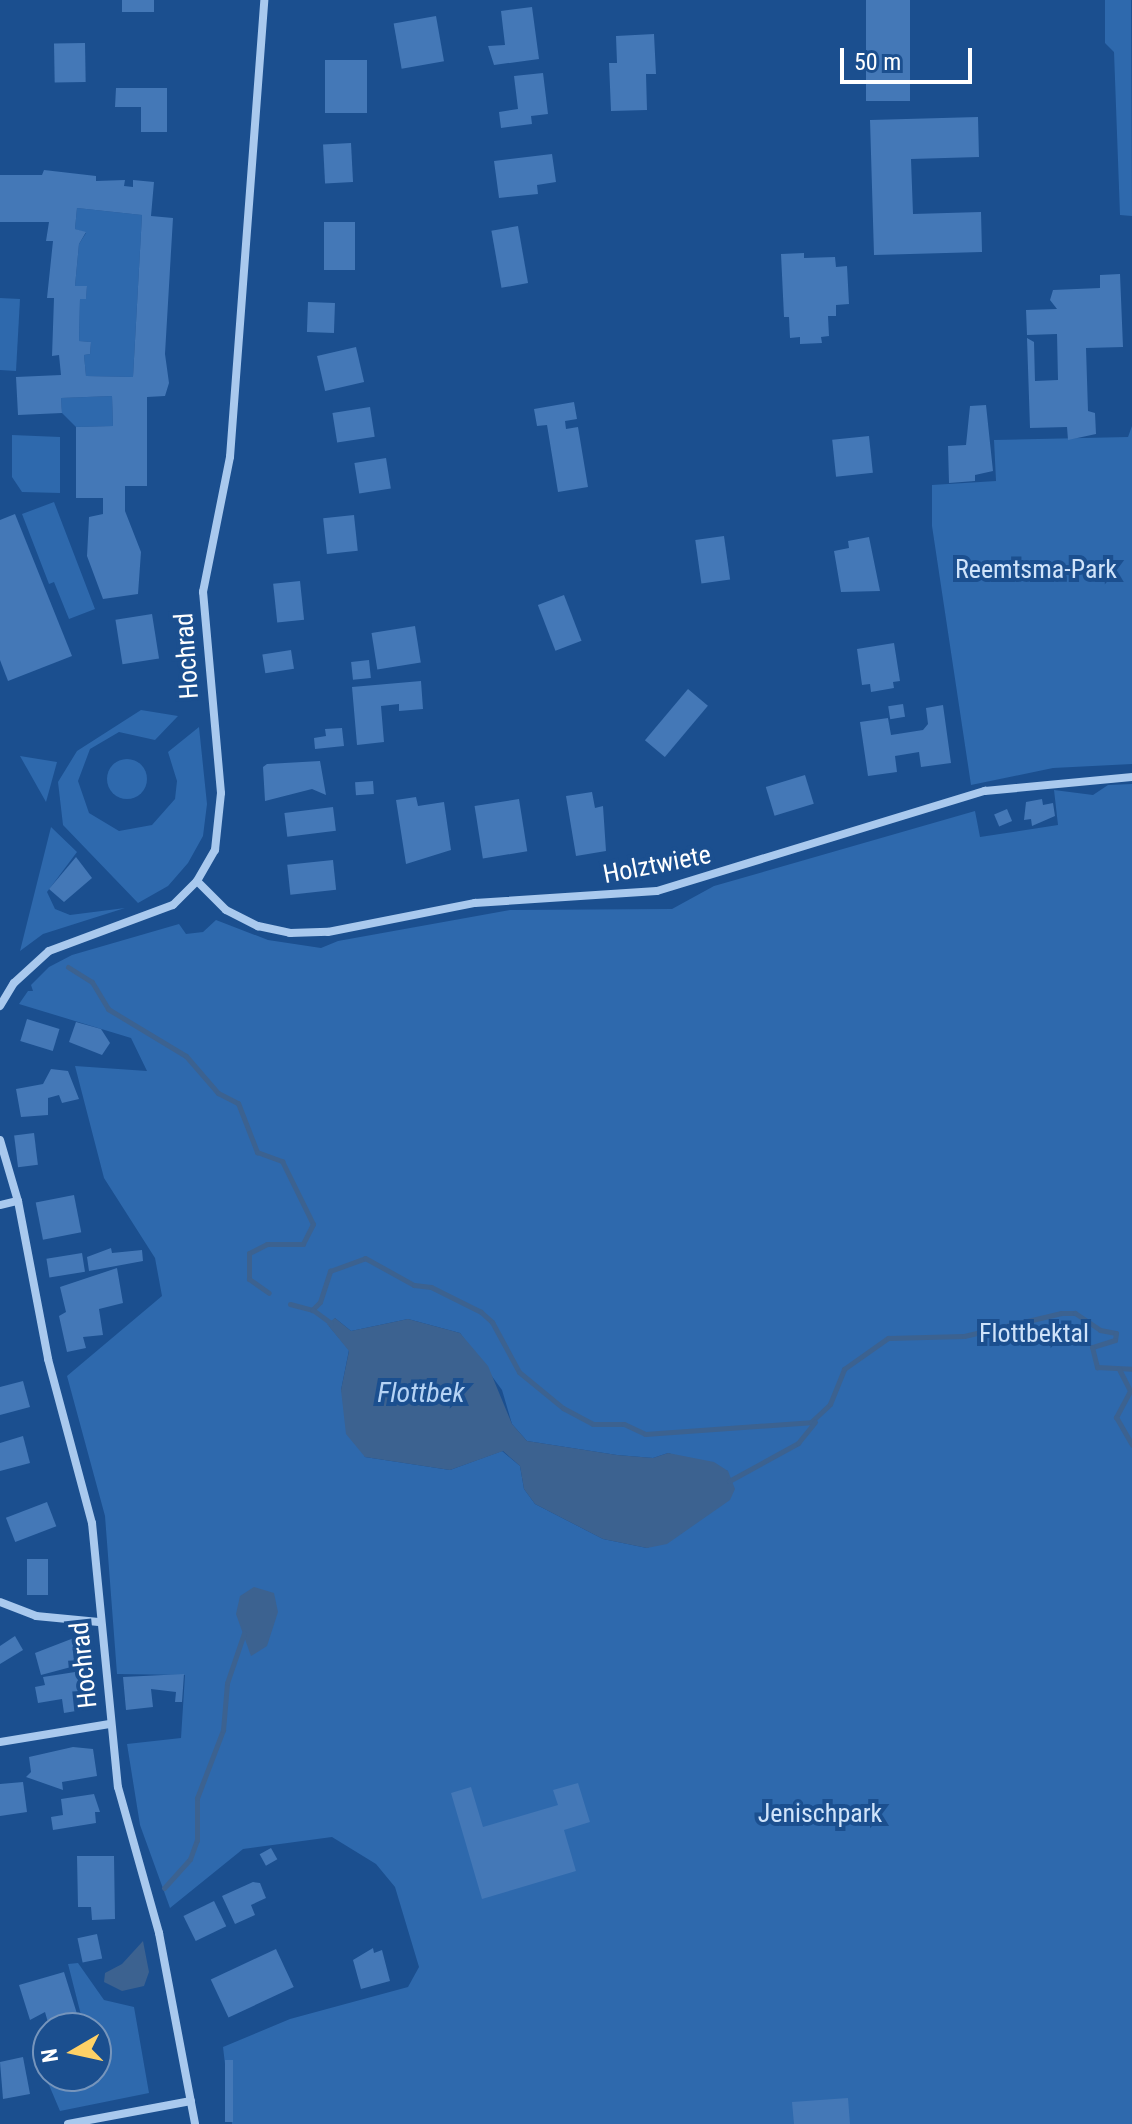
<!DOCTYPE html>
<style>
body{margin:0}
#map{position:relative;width:1132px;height:2124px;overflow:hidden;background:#1b4f8f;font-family:"Roboto Condensed",sans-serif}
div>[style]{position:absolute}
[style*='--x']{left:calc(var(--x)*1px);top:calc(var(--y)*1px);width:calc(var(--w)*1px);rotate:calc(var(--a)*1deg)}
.green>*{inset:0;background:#2e69ad}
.round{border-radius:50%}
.water>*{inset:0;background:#3c6290}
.stream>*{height:5px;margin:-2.5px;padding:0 2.5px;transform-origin:2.5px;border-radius:2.5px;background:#3c6290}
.building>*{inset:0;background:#4478b7;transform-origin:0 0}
.street>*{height:8px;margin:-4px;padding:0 4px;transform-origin:4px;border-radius:4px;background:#a9c9ee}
span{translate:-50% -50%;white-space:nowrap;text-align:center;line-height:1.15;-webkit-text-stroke:8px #1b4f8f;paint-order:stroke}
.park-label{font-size:26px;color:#cfe3fa}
.street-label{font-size:26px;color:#fff}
.water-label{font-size:28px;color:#b5d3f5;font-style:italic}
.north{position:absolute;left:32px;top:2012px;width:80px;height:80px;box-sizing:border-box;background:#1b4f8f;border:2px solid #7695bc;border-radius:50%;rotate:261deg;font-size:22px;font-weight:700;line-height:32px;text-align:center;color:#fff}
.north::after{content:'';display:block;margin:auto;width:28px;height:36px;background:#ffd166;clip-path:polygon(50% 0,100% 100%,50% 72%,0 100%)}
.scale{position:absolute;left:840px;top:48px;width:132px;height:36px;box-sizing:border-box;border:4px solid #fff;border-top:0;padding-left:10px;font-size:24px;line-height:28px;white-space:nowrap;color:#fff;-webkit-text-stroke:6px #1b4f8f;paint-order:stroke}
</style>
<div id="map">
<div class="green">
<div style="clip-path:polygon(1105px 0,1131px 0,1132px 216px,1120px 215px,1114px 52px,1105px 43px)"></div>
<div style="clip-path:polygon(77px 208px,142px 215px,133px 377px,86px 376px,84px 355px,90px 354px,91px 342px,79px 341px,80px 299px,86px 298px,87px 287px,75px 286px,79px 244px,86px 233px,75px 229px)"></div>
<div style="clip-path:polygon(0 298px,20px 299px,16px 371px,0 370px)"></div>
<div style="clip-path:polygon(112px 396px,113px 426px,76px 427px,62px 413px,61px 398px)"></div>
<div style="clip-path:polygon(1132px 426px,1132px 764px,1053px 768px,971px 785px,932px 526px,932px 485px,996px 481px,994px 440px,1128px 437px)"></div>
<div style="clip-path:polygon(12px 435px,60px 437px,60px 493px,22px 492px,12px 477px)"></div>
<div style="clip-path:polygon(54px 502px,95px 609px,69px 619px,54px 582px,49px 584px,22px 514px)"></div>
<div style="clip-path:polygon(141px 710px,178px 716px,155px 740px,119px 732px,90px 749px,78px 781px,89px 813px,119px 831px,152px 825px,175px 799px,177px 781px,168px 752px,199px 727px,207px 804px,203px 836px,188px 863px,168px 886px,138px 903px,63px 825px,58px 782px,77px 751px)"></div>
<div style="clip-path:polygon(20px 756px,57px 762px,46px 802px)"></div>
<div class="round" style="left:107px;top:759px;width:40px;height:40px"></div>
<div style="clip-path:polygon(evenodd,1132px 784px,1132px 2124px,232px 2124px,223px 2047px,290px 2019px,408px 1987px,419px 1967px,395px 1887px,376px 1864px,332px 1837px,243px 1849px,170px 1908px,140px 1825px,127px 1744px,181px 1738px,185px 1675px,117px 1674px,105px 1516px,67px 1376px,162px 1296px,155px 1258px,104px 1178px,75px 1066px,147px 1071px,131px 1038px,19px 1004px,28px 991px,33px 991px,31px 985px,49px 967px,72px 955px,179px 924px,186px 934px,203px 932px,216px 920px,268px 940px,321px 948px,338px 941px,510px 910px,672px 909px,714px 886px,975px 811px,980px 837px,1058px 825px,1054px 790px,1093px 795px,1108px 785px,1132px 784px,335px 1318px,351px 1331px,408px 1319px,460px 1333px,502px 1390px,512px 1424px,527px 1441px,617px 1455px,653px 1458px,668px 1453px,728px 1471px,696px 1521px,682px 1533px,647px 1548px,603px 1539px,535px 1504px,524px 1489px,520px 1466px,502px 1451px,450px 1470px,365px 1457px,341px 1390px,349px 1350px,329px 1326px,335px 1318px)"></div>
<div style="clip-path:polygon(51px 827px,77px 852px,47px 892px,55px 909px,70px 915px,125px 908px,43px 934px,20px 951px)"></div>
<div style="clip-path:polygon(78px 1963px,104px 2000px,134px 2007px,149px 2093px,60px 2111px,35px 2052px,48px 2049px,48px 2076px,96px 2076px,96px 2028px,69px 2028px,82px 2019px,68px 1964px)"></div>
</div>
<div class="water">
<div style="clip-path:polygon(335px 1318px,351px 1331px,408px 1319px,460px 1333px,488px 1366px,512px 1424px,527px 1441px,617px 1455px,653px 1458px,668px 1453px,714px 1462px,728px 1471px,735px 1489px,730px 1500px,667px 1544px,647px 1548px,603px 1539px,535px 1504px,524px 1489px,520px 1466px,503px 1451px,450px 1470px,365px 1457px,346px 1434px,341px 1390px,349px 1351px,327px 1324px)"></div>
<div style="clip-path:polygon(254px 1587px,274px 1593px,278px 1612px,267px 1646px,251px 1656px,236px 1614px,240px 1596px)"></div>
<div style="clip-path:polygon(143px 1941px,149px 1972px,144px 1986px,122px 1991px,104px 1982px,105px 1973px,122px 1964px)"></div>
</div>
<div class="stream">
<div style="--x:68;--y:967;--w:28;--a:32"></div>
<div style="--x:92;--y:982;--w:31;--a:59"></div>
<div style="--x:108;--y:1009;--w:91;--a:31.1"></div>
<div style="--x:186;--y:1056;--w:49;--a:49.1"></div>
<div style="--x:218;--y:1093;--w:22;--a:27"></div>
<div style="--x:238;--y:1103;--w:53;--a:68.8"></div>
<div style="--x:257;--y:1152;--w:27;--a:20"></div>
<div style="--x:282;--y:1161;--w:70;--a:63.8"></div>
<div style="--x:313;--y:1224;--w:22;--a:117"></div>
<div style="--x:303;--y:1244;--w:36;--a:180"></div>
<div style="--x:267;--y:1244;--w:20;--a:153"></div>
<div style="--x:249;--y:1253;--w:26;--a:90"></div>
<div style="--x:249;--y:1279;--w:24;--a:35"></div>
<div style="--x:290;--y:1304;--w:23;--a:15"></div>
<div style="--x:312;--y:1310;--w:11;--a:-45"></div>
<div style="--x:320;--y:1302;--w:33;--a:-72"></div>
<div style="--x:330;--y:1271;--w:37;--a:-20"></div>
<div style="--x:365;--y:1258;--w:56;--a:28.9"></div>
<div style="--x:414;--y:1285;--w:17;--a:7"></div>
<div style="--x:431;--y:1287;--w:56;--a:26.6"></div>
<div style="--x:481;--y:1312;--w:15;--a:42"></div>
<div style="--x:492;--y:1322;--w:57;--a:61.6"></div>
<div style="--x:519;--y:1372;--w:57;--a:39.3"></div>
<div style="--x:563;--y:1408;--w:34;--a:28"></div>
<div style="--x:593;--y:1424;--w:31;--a:0"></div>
<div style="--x:624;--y:1424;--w:23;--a:25"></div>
<div style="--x:645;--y:1434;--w:166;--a:-4.1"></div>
<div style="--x:811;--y:1422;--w:26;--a:-43"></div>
<div style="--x:830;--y:1404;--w:38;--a:-68"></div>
<div style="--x:844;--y:1369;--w:54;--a:-35.2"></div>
<div style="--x:888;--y:1338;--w:76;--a:-1.5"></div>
<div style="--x:964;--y:1336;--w:100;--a:-13.3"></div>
<div style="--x:1061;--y:1313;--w:14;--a:0"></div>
<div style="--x:1075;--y:1313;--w:30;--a:34"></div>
<div style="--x:1100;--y:1330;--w:16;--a:11"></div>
<div style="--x:1116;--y:1333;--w:7;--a:98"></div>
<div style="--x:1115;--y:1340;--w:24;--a:163"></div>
<div style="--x:1092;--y:1347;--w:21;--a:76"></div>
<div style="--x:1097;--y:1367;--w:35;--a:3"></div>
<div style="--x:313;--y:1310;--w:22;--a:36"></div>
<div style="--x:1119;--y:1369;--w:25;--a:63"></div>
<div style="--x:1130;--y:1391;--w:30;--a:118"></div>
<div style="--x:1116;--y:1417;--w:32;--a:60"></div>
<div style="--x:729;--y:1481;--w:79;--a:-28.8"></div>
<div style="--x:798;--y:1443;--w:27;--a:-51"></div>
<div style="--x:164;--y:1888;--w:39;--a:-48"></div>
<div style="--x:190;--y:1859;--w:20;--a:-70"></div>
<div style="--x:197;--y:1840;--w:42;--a:-90"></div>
<div style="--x:197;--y:1798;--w:73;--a:-69.1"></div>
<div style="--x:223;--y:1730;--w:47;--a:-85.1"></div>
<div style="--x:227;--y:1683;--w:53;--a:-71.2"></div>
</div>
<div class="building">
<div style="left:122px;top:0;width:32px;height:12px"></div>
<div style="left:866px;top:0;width:44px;height:101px"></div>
<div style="clip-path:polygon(532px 7px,539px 59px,494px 65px,488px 46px,505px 45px,501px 11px)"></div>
<div style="left:436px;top:16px;width:46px;height:43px;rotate:80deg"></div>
<div style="clip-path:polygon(654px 34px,656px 74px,646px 74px,647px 110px,611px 111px,609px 63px,617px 63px,616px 36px)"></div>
<div style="left:85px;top:43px;width:39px;height:31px;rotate:89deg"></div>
<div style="left:325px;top:60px;width:42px;height:53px"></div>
<div style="clip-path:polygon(543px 73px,548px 114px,531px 116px,532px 124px,501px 128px,499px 112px,518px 109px,514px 76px)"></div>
<div style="clip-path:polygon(116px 88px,167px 88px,167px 132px,141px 132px,141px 107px,115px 107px)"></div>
<div style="clip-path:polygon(978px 117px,979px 157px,911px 159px,913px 214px,981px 212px,982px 252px,874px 255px,870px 120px)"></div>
<div style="left:351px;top:143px;width:39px;height:28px;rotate:87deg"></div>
<div style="clip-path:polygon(552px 154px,556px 182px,537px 185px,538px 194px,499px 198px,494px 161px)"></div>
<div style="clip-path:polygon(evenodd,44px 170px,96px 176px,96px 181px,125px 180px,124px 186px,133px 187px,133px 180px,154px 182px,151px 216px,173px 218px,165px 354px,169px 383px,165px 396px,147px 397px,147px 486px,125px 486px,125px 511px,141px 552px,138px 594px,103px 599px,87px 556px,89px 517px,103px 514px,103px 498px,76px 498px,76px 427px,113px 426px,112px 396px,61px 398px,62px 413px,18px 415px,16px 377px,61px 375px,59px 355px,52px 356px,54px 298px,47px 298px,53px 241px,46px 241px,49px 222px,0 222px,0 175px,42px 175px,44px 170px,77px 208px,142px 215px,133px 377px,86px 376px,84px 355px,90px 354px,91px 342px,79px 341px,80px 299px,86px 299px,87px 286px,75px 286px,79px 244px,86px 232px,75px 229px,77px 208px)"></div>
<div style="left:355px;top:222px;width:48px;height:31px;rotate:90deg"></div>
<div style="left:518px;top:226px;width:58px;height:27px;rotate:80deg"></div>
<div style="clip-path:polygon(804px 253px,804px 258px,835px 257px,836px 267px,847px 266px,849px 304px,836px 305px,836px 316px,828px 316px,829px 336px,821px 337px,822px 343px,800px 344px,800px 337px,790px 338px,789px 317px,784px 317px,781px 254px)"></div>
<div style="clip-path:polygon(1120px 274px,1123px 347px,1086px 348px,1088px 411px,1095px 413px,1096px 434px,1068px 440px,1067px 427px,1030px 428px,1027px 338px,1034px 342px,1035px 381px,1058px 380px,1057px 334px,1027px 335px,1026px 310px,1057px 309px,1050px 300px,1053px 290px,1100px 288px,1100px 275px)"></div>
<div style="left:308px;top:302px;width:27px;height:30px;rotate:2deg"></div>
<div style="left:356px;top:347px;width:36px;height:40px;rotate:77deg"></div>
<div style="clip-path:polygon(574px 402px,577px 419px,565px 421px,566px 429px,578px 427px,588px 487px,558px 492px,547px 425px,537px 426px,534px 409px)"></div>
<div style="clip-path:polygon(986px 405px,993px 471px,975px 475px,975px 481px,949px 483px,948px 446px,966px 445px,970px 406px)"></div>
<div style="left:370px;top:407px;width:30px;height:38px;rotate:81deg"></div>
<div style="left:869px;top:436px;width:37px;height:37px;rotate:84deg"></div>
<div style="left:386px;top:458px;width:31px;height:32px;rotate:81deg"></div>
<div style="clip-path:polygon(15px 514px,72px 656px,8px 681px,0 660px,0 520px)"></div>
<div style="left:354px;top:515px;width:36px;height:31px;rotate:84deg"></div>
<div style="left:724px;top:536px;width:44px;height:29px;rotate:82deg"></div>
<div style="clip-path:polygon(869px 537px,880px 591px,841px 592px,834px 551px,849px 548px,848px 541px)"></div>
<div style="left:300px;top:581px;width:39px;height:27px;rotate:84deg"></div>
<div style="left:564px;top:595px;width:49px;height:28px;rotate:69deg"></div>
<div style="left:152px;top:614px;width:45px;height:37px;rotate:81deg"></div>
<div style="left:415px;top:626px;width:37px;height:44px;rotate:81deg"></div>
<div style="clip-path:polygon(894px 643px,900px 681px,893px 682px,894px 688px,871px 692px,870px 684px,862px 685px,857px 649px)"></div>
<div style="left:291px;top:650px;width:19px;height:29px;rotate:81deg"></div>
<div style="left:369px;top:660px;width:18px;height:18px;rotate:84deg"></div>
<div style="clip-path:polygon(421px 681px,423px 709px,399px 711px,399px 704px,381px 706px,384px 742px,357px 745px,352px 687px)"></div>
<div style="left:688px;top:689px;width:26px;height:67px;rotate:40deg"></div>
<div style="left:903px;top:704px;width:13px;height:15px;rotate:81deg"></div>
<div style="clip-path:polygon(943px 705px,951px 763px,921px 767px,919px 752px,895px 756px,897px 772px,868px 776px,860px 722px,888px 718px,891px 735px,923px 730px,928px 724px,926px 708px)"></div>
<div style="clip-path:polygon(342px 728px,344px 746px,315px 749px,314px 738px,326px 736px,325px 729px)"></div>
<div style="clip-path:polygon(320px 761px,326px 795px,312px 789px,265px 801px,263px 767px,267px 764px)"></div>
<div style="left:805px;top:775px;width:30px;height:41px;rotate:73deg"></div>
<div style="left:373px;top:781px;width:13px;height:18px;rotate:86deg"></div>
<div style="clip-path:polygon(592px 792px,595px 808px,603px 806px,606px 851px,576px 856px,566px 796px)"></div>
<div style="clip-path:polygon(416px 797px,418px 806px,444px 802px,451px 850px,406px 864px,396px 800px)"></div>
<div style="left:519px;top:799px;width:53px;height:45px;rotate:81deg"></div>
<div style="clip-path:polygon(1042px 799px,1043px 805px,1053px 803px,1055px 816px,1032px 826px,1031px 819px,1024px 820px,1026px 802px)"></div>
<div style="left:333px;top:807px;width:24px;height:49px;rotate:83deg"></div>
<div style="left:1007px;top:809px;width:13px;height:14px;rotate:67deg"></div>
<div style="clip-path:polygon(76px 857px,92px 878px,64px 902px,49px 889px)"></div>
<div style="left:333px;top:860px;width:30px;height:46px;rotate:84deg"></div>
<div style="left:27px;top:1019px;width:34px;height:23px;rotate:17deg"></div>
<div style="clip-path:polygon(76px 1022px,101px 1029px,110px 1043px,102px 1055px,69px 1042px)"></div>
<div style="clip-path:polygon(51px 1069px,68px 1071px,79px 1099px,62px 1103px,59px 1095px,48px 1098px,48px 1115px,21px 1117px,16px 1089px,43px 1084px)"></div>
<div style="left:34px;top:1133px;width:32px;height:20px;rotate:83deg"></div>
<div style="left:74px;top:1195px;width:38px;height:39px;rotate:79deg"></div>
<div style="clip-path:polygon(111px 1248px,112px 1253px,142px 1250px,143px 1261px,89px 1271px,87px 1257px)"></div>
<div style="left:82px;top:1253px;width:19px;height:36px;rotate:81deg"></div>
<div style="clip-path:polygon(117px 1268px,123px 1303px,99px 1309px,103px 1335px,83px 1337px,86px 1348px,67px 1352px,59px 1316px,66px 1312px,60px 1287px)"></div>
<div style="clip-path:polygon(23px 1381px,30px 1407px,0 1415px,0 1387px)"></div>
<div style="clip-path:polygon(23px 1436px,30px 1463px,0 1471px,0 1443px)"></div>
<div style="left:47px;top:1502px;width:26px;height:44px;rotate:69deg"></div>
<div style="left:27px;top:1559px;width:21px;height:36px"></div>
<div style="clip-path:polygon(15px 1636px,23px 1650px,0 1664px,0 1646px)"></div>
<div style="clip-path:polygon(79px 1636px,86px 1663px,41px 1675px,35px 1653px)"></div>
<div style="clip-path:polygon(88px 1670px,93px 1696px,88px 1709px,64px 1713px,62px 1699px,38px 1703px,35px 1687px,45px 1685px,43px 1677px)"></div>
<div style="clip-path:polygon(184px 1674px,182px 1702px,175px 1702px,176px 1692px,151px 1689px,153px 1707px,126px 1710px,123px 1677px)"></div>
<div style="clip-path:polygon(73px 1747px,93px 1749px,97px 1776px,62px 1782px,63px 1790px,26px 1777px,31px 1772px,29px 1757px)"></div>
<div style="clip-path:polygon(23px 1782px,27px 1812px,0 1816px,0 1784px)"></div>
<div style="clip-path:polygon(578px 1783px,590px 1822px,564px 1830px,576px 1871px,482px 1899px,451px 1793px,471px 1787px,483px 1827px,558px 1805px,553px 1790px)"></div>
<div style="clip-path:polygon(94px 1794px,100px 1812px,95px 1812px,96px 1823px,53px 1830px,51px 1817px,63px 1815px,61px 1799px)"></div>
<div style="left:271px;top:1848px;width:13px;height:13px;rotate:61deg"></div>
<div style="clip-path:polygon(77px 1856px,114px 1856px,115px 1919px,92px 1920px,91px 1907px,78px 1907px)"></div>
<div style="clip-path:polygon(253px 1882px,260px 1883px,266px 1898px,251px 1905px,255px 1915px,235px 1924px,222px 1896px)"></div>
<div style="left:214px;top:1901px;width:28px;height:34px;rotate:64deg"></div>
<div style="left:97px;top:1934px;width:25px;height:20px;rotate:78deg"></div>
<div style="clip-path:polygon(373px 1948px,374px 1953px,382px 1950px,390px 1981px,361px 1989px,353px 1960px)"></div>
<div style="left:276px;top:1949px;width:42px;height:72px;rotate:65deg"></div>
<div style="clip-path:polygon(64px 1972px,78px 2017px,69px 2020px,69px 2028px,49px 2026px,45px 2012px,30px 2020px,19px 1985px)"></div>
<div style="clip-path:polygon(23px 2057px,30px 2094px,3px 2099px,0 2062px)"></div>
<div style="left:225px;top:2060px;width:8px;height:62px"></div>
<div style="clip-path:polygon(848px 2098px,850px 2124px,794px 2124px,792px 2102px)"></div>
</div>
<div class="street">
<div style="--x:197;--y:881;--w:41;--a:45"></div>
<div style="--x:226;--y:910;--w:36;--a:27"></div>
<div style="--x:258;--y:926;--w:33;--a:12"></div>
<div style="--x:290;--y:933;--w:38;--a:-2"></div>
<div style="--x:328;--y:932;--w:150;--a:-11.2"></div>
<div style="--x:475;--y:903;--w:182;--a:-3.8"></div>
<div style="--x:657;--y:891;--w:343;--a:-17"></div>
<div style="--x:985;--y:791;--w:148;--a:-5.4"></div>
<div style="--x:0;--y:1006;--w:27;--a:-59"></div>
<div style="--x:14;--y:983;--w:47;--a:-42.4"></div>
<div style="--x:49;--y:951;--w:132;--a:-20.4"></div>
<div style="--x:173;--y:905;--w:34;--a:-45"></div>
<div style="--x:197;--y:881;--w:36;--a:-60"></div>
<div style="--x:215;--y:850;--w:57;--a:-84"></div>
<div style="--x:221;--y:793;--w:202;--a:-95.1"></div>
<div style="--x:203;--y:592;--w:138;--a:-78.7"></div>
<div style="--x:230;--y:457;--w:458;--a:-85.7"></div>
<div style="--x:0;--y:1140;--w:64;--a:73.6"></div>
<div style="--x:18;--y:1201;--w:161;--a:79.2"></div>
<div style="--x:48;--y:1359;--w:170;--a:75"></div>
<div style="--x:92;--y:1523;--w:265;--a:84.4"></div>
<div style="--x:118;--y:1787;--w:152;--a:74.3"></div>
<div style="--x:159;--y:1933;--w:194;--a:79.3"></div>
<div style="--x:0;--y:1205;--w:18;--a:-13"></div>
<div style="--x:0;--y:1602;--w:39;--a:21"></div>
<div style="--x:36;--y:1616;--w:63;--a:5.4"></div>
<div style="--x:0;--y:1742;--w:111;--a:-9.3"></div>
<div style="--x:68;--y:2124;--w:125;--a:-10.6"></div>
</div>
<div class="park-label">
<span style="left:1036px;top:570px">Reemtsma-Park</span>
<span style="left:1034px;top:1334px">Flottbektal</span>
<span style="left:820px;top:1814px">Jenischpark</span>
</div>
<div class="street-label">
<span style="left:187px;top:656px;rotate:-94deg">Hochrad</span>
<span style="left:657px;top:865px;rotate:-11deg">Holztwiete</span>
<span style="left:84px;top:1665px;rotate:-96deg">Hochrad</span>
</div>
<div class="water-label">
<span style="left:421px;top:1393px">Flottbek</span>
</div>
<div class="north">N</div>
<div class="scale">50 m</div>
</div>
